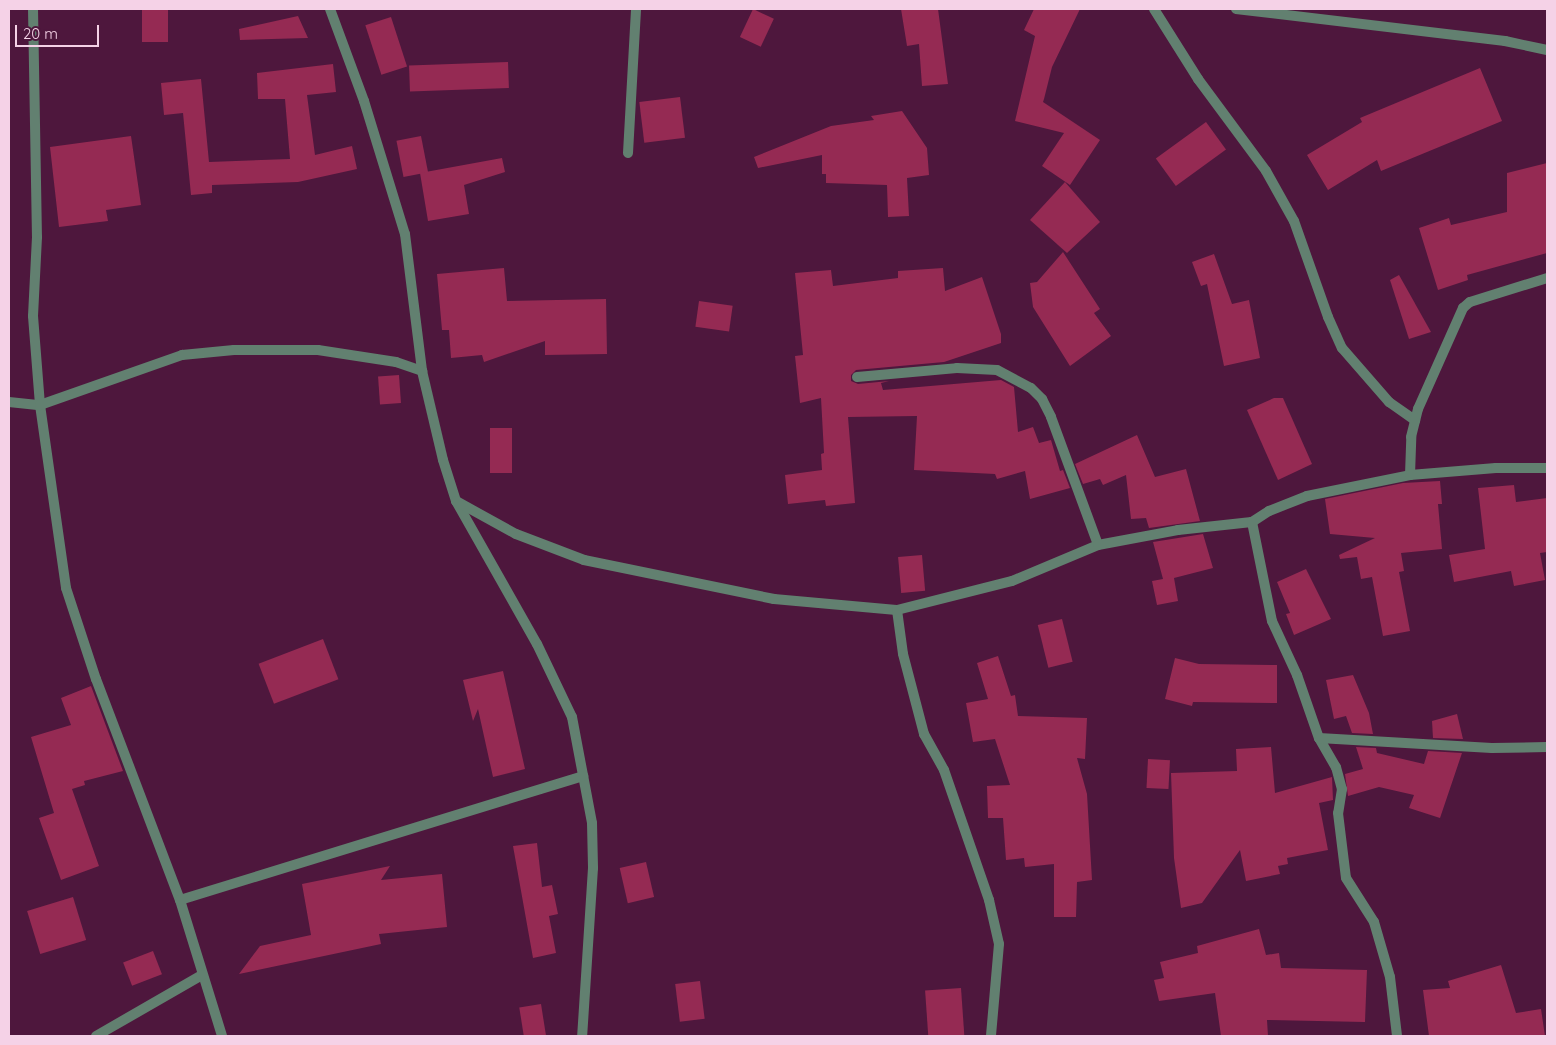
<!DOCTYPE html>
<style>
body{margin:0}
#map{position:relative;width:1556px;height:1045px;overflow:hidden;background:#4e173d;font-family:Quicksand,sans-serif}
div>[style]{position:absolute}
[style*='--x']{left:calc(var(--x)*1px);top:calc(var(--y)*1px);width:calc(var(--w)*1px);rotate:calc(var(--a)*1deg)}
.building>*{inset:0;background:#952a53;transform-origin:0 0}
.street>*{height:10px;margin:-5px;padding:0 5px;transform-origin:5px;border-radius:5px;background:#628070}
span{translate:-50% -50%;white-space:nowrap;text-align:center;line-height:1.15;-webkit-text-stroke:5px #4e173d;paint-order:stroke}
.frame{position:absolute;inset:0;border:10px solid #f5d2e7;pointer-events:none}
.scale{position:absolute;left:15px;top:25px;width:84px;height:22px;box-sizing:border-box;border:2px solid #f5d2e7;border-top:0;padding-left:6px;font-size:15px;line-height:18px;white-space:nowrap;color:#f5d2e7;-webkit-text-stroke:4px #4e173d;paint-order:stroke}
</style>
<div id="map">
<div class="building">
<div style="left:142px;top:9px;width:26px;height:33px"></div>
<div style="left:753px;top:9px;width:23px;height:31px;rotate:25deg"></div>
<div style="clip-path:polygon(901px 9px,938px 9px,948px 84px,922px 86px,919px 44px,907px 46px)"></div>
<div style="clip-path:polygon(1034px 9px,1080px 9px,1052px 67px,1044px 99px,1043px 102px,1100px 140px,1070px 185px,1042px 166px,1064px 133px,1015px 121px,1035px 36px,1024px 30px)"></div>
<div style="clip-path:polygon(298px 16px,308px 38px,240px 40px,239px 29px)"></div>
<div style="left:391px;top:17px;width:52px;height:27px;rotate:72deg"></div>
<div style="left:508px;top:62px;width:26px;height:99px;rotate:88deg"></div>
<div style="clip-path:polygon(333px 64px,336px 92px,307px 95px,315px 155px,352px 146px,357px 169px,298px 182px,212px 185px,212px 193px,191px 195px,183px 113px,164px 115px,161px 83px,201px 79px,209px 162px,290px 159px,285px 99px,258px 99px,257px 73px)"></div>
<div style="clip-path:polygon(1480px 68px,1502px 121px,1381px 171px,1377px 160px,1328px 190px,1307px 155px,1362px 122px,1360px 118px)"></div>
<div style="left:680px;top:97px;width:41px;height:41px;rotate:83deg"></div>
<div style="clip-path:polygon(902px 111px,927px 148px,929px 175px,907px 178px,909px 216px,888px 217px,887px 185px,826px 183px,826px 174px,822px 174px,822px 155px,758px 168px,754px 157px,831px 126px,874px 120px,871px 116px)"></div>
<div style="left:1206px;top:122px;width:34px;height:62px;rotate:54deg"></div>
<div style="clip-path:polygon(131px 136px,141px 205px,106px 210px,108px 221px,59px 227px,50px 147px)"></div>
<div style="left:421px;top:136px;width:37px;height:25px;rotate:79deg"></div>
<div style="clip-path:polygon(502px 158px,505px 172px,464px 185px,469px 214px,428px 221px,420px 173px)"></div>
<div style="clip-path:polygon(1547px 163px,1547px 253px,1467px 275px,1468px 280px,1438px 290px,1419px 228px,1449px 218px,1451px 225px,1507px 212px,1507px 173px)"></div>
<div style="clip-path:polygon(1065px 182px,1100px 222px,1067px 253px,1030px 220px)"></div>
<div style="clip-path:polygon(1063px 252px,1100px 309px,1094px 313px,1111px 336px,1070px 366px,1033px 307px,1030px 283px,1037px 282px)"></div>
<div style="clip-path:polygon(1214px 254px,1232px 304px,1249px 300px,1260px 358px,1224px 366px,1207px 284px,1201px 286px,1192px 262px)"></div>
<div style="clip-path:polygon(504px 268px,507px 301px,606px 299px,607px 354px,545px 355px,545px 341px,484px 362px,482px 355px,451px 358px,449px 330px,442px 330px,437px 274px)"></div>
<div style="clip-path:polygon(943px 268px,945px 291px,982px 277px,1001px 334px,1001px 343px,944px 362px,856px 370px,851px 375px,851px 381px,858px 384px,889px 381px,881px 383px,883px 390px,1001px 380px,1014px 387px,1018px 432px,1033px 427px,1039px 443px,1051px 440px,1060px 471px,1063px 470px,1070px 488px,1030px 499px,1025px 471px,997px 479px,995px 474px,914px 470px,917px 416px,848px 417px,855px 503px,826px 506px,825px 500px,788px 504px,785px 475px,822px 470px,821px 454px,824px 453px,821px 398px,800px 403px,795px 356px,803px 355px,795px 273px,831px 270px,833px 286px,898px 278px,898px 271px)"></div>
<div style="clip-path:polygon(1399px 275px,1431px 332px,1409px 339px,1390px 280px)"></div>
<div style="left:699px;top:301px;width:34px;height:26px;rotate:8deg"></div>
<div style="left:399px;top:375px;width:28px;height:21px;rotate:86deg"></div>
<div style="clip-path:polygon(1274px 398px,1283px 398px,1312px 464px,1278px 480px,1247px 410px)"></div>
<div style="left:490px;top:428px;width:22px;height:45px"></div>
<div style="clip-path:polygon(1137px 435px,1155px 477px,1186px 469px,1200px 521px,1149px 528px,1146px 518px,1131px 519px,1126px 475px,1103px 485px,1100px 479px,1083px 484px,1075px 464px)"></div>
<div style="clip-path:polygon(1440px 481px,1442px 504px,1438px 504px,1442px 549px,1401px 553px,1404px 571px,1399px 572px,1410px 631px,1383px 636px,1372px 577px,1361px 579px,1357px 557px,1340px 559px,1339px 555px,1375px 538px,1330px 534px,1325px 499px,1403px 483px)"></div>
<div style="clip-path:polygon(1514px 485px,1516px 502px,1547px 498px,1547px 552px,1540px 553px,1545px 580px,1514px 586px,1511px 571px,1454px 582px,1449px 555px,1485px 549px,1478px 488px)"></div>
<div style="clip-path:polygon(1203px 534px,1213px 568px,1174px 578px,1178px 601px,1157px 605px,1152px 581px,1163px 579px,1153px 542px)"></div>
<div style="left:922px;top:555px;width:36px;height:24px;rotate:85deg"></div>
<div style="clip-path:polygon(1306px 569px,1331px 619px,1294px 635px,1286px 614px,1290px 613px,1277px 582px)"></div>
<div style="left:1062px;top:619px;width:44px;height:25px;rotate:76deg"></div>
<div style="left:323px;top:639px;width:43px;height:69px;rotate:69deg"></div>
<div style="clip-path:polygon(998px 656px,1011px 696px,1015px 695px,1018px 716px,1087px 718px,1085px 759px,1077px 758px,1087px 794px,1092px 880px,1077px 882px,1076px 917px,1054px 917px,1054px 864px,1025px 867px,1024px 858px,1006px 860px,1003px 818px,988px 818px,987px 786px,1010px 785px,995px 739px,973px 742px,966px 703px,988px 699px,977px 663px)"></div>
<div style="clip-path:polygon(1175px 658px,1199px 664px,1277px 665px,1277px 703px,1193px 702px,1192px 706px,1165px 699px)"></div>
<div style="clip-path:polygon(503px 671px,525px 769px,493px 777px,478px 709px,473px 721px,463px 680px)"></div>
<div style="clip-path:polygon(1353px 675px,1369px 713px,1373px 734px,1352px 733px,1346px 716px,1334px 719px,1326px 680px)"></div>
<div style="clip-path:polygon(91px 686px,123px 771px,84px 781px,85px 785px,72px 789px,99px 866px,61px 880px,39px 818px,54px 813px,31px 737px,71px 725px,61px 698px)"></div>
<div style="clip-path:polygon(1457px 714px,1463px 739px,1433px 738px,1432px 721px)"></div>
<div style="clip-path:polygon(1271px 747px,1275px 793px,1332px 777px,1333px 800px,1319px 803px,1328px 850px,1287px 858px,1288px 864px,1278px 866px,1280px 874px,1246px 881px,1240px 850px,1202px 903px,1181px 908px,1174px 858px,1171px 773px,1237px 771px,1236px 749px)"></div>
<div style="clip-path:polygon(1356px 747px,1376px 748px,1377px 753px,1424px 764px,1428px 751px,1462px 753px,1440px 818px,1409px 808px,1414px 795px,1379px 787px,1348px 796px,1345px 774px,1363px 769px)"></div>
<div style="left:1148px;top:759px;width:22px;height:29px;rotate:3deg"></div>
<div style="clip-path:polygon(537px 843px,542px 887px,552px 885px,558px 914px,549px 916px,556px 953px,533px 958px,513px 846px)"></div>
<div style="left:646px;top:862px;width:36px;height:27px;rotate:77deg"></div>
<div style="clip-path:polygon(390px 866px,381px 880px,442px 874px,447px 927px,379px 934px,381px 944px,239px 974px,260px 946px,311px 935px,302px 884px)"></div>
<div style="left:73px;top:897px;width:45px;height:48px;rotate:73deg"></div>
<div style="clip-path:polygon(1259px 929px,1266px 955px,1279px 953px,1281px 968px,1367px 970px,1365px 1022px,1267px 1020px,1268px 1036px,1221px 1036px,1215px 993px,1159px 1001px,1154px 980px,1164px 978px,1160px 962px,1198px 953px,1197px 946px)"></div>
<div style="left:153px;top:951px;width:25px;height:32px;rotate:69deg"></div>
<div style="clip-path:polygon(1501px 965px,1516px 1013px,1541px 1009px,1545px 1036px,1429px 1036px,1423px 990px,1450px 988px,1448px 981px)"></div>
<div style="left:700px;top:981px;width:38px;height:25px;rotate:83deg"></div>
<div style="left:961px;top:988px;width:48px;height:36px;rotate:86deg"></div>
<div style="left:541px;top:1004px;width:32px;height:22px;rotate:81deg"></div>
</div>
<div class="street">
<div style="--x:33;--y:9;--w:228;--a:89"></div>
<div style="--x:37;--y:237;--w:79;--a:92.9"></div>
<div style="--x:33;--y:316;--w:89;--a:85.5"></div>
<div style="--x:40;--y:405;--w:185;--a:81.9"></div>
<div style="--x:66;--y:588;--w:96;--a:71.8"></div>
<div style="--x:96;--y:679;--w:236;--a:69.2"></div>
<div style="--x:180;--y:900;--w:142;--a:72.8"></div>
<div style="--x:330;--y:9;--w:98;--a:69.7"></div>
<div style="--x:364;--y:101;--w:139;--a:72.9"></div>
<div style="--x:405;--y:234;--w:138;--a:82.9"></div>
<div style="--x:422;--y:371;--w:91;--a:76.7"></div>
<div style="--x:443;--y:460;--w:43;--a:72.4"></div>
<div style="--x:456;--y:501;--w:164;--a:60.5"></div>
<div style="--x:537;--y:644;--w:81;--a:64.4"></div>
<div style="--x:572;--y:717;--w:108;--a:79.3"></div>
<div style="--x:592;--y:823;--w:45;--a:88.7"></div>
<div style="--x:593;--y:868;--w:168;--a:93.7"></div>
<div style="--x:1154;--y:9;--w:83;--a:57.8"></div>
<div style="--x:1198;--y:79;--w:114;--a:53.5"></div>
<div style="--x:1266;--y:171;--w:57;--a:60.8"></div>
<div style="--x:1294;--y:221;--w:102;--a:70.5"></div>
<div style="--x:1328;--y:317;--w:34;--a:66"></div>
<div style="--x:1342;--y:348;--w:72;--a:49"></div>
<div style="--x:1389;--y:402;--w:32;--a:35"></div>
<div style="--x:1236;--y:9;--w:271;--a:6.8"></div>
<div style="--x:1505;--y:41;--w:43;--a:12.1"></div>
<div style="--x:628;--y:153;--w:144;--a:-86.8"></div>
<div style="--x:857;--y:377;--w:100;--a:-5.1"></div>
<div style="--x:957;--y:368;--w:40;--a:2.9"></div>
<div style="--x:997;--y:370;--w:38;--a:28"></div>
<div style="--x:1031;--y:388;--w:16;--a:45"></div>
<div style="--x:1042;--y:399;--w:20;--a:63"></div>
<div style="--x:1051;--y:417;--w:136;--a:69.8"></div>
<div style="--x:9;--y:402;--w:31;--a:6"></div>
<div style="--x:40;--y:405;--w:151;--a:-19.4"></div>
<div style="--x:182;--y:355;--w:52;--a:-5.5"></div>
<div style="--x:234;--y:350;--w:84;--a:0"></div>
<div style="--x:318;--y:350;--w:79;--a:8.7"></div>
<div style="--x:396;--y:362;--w:28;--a:19"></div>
<div style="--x:1410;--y:475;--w:38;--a:-88"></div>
<div style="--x:1411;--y:437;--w:29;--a:-76"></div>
<div style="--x:1418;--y:409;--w:111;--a:-66"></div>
<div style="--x:1463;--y:308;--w:9;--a:-41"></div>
<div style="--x:1470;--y:302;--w:81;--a:-17.3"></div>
<div style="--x:456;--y:501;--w:68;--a:28.8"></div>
<div style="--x:516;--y:534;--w:73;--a:20.9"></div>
<div style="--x:584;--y:560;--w:194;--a:11.6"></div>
<div style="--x:774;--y:599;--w:123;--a:5.1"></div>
<div style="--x:897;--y:610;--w:119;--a:-14.2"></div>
<div style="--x:1012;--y:581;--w:93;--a:-22.7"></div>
<div style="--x:1098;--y:545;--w:81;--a:-10.6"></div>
<div style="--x:1178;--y:530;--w:74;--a:-6.2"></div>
<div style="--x:1252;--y:522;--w:20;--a:-33"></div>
<div style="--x:1269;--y:511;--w:41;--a:-21.5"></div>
<div style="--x:1307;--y:496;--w:105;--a:-11.5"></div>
<div style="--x:1410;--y:475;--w:86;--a:-4.7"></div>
<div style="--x:1496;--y:468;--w:51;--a:0"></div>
<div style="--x:1252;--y:522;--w:101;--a:78.6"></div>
<div style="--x:1272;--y:621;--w:60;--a:65.2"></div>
<div style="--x:1297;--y:675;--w:67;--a:70.8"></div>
<div style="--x:1319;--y:738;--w:34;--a:60"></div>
<div style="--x:1336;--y:767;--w:23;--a:75"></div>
<div style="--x:1342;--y:789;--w:24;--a:99"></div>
<div style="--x:1338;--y:813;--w:65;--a:83"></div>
<div style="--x:1346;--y:878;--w:52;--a:57.5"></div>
<div style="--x:1374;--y:922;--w:57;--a:73.8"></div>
<div style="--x:1390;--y:977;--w:59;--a:83.2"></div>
<div style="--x:897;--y:610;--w:44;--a:82.2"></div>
<div style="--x:903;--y:654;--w:83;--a:75.3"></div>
<div style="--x:924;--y:734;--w:41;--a:60.9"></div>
<div style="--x:944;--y:770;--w:138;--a:70.9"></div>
<div style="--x:989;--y:900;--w:45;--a:77.2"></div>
<div style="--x:999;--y:944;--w:92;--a:95"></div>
<div style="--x:1319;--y:738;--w:173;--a:3.3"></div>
<div style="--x:1492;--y:748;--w:55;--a:-1"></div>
<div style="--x:180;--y:900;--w:422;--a:-17.1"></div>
<div style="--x:96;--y:1036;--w:122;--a:-29.9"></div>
</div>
<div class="frame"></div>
<div class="scale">20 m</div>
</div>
